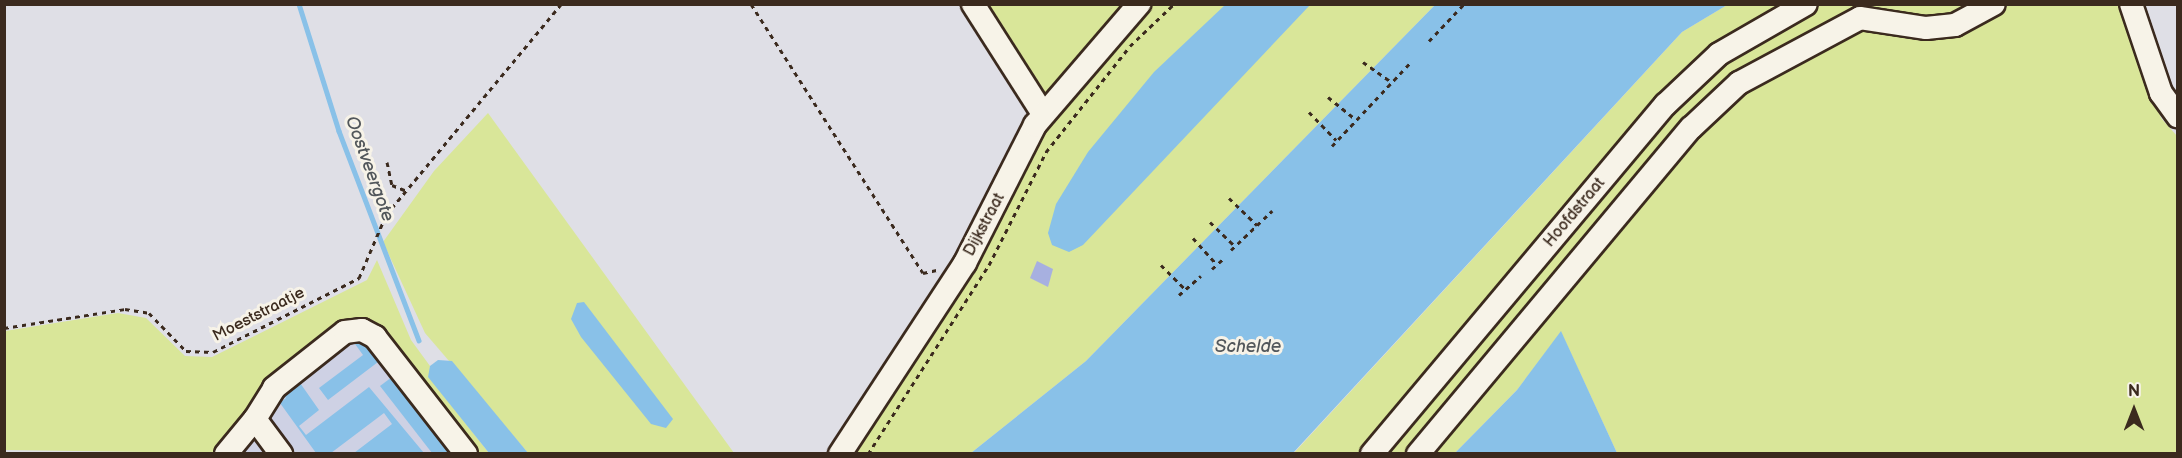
<!DOCTYPE html>
<style>
body{margin:0}
#map{position:relative;width:2182px;height:458px;overflow:hidden;background:#dfdfe6;font-family:"Balsamiq Sans",sans-serif}
div>[style]{position:absolute}
[style*='--x']{left:calc(var(--x)*1px);top:calc(var(--y)*1px);width:calc(var(--w)*1px);rotate:calc(var(--a)*1deg)}
.built>*{inset:0;background:#ced1e4}
.green>*{inset:0;background:#d9e699}
.water>*{inset:0;background:#89c1e8}
.stream>*{height:4.5px;margin:-2.25px;padding:0 2.25px;transform-origin:2.25px;border-radius:2.25px;background:#89c1e8}
.building>*{inset:0;background:#a7b0e0}
.path>*{height:3px;margin-top:-1.5px;transform-origin:0;background:repeating-linear-gradient(90deg,#3b2a1e 0 4.5px,transparent 0 9px)}
.roads{filter:drop-shadow(2px 0 #3b2a1e) drop-shadow(-2px 0 #3b2a1e) drop-shadow(0 2px #3b2a1e) drop-shadow(0 -2px #3b2a1e)}
.minor>*{height:22px;margin:-11px;padding:0 11px;transform-origin:11px;border-radius:11px;background:#f7f3e8}
span{translate:-50% -50%;white-space:nowrap;text-align:center;line-height:1.15;-webkit-text-stroke:6px #f7f3e8;paint-order:stroke}
.street-label{font-size:16px;color:#3b2a1e}
.water-label{font-size:18px;color:#52575b;font-style:italic}
.frame{position:absolute;inset:0;border:6px solid #3b2a1e;pointer-events:none}
.north{position:absolute;left:2104px;top:380px;width:60px;height:60px;-webkit-text-stroke:4px #f7f3e8;paint-order:stroke;rotate:0deg;font-size:16px;font-weight:700;line-height:24px;text-align:center;color:#3b2a1e}
.north::after{content:'';display:block;margin:auto;width:21px;height:27px;background:#3b2a1e;clip-path:polygon(50% 0,100% 100%,50% 72%,0 100%)}
</style>
<div id="map">
<div class="built">
<div style="clip-path:polygon(362px 323px,474px 454px,214px 454px,266px 385px)"></div>
</div>
<div class="green">
<div style="clip-path:polygon(983px 5px,1435px 5px,1086px 361px,971px 453px,826px 454px,956px 257px,1044px 92px,1029px 80px)"></div>
<div style="clip-path:polygon(1727px 5px,1981px 5px,1928px 20px,1881px 12px,1736px 76px,1409px 453px,1293px 454px,1682px 32px)"></div>
<div style="clip-path:polygon(1999px 5px,2121px 5px,2161px 118px,2177px 136px,2177px 453px,1617px 453px,1561px 332px,1517px 390px,1455px 453px,1427px 454px,1717px 108px,1861px 28px,1926px 34px)"></div>
<div style="clip-path:polygon(488px 113px,734px 453px,528px 453px,425px 333px,383px 242px,434px 171px)"></div>
<div style="clip-path:polygon(377px 260px,411px 340px,430px 366px,429px 377px,489px 453px,474px 453px,362px 323px,266px 385px,214px 453px,5px 450px,5px 331px,118px 313px,146px 318px,185px 356px,212px 357px,367px 280px)"></div>
</div>
<div class="water">
<div style="clip-path:polygon(1225px 5px,1310px 5px,1083px 245px,1069px 252px,1052px 245px,1048px 233px,1056px 204px,1088px 152px,1154px 72px)"></div>
<div style="clip-path:polygon(1435px 5px,1727px 5px,1682px 32px,1293px 453px,971px 453px,1086px 361px)"></div>
<div style="clip-path:polygon(584px 302px,673px 419px,666px 428px,651px 424px,581px 337px,571px 319px,577px 303px)"></div>
<div style="clip-path:polygon(1561px 331px,1617px 453px,1455px 453px,1517px 390px)"></div>
<div style="clip-path:polygon(361px 340px,378px 362px,328px 400px,319px 388px,363px 355px,355px 344px)"></div>
<div style="clip-path:polygon(438px 360px,452px 361px,528px 453px,489px 453px,428px 377px,430px 366px)"></div>
<div style="clip-path:polygon(396px 374px,458px 453px,432px 453px,380px 386px)"></div>
<div style="clip-path:polygon(298px 380px,319px 410px,299px 426px,306px 435px,369px 387px,424px 453px,354px 453px,392px 424px,384px 413px,331px 453px,316px 453px,280px 403px,286px 398px,282px 393px)"></div>
</div>
<div class="stream">
<div style="--x:299;--y:4;--w:133;--a:72.5"></div>
<div style="--x:339;--y:131;--w:224;--a:69.1"></div>
</div>
<div class="building">
<div style="clip-path:polygon(1037px 261px,1053px 269px,1048px 287px,1030px 278px)"></div>
</div>
<div class="path">
<div style="--x:751;--y:4;--w:319;--a:57.4"></div>
<div style="--x:923;--y:273;--w:14;--a:-12"></div>
<div style="--x:1429;--y:41;--w:51;--a:-46.6"></div>
<div style="--x:1363;--y:62;--w:33;--a:35"></div>
<div style="--x:1328;--y:97;--w:33;--a:39"></div>
<div style="--x:1309;--y:112;--w:39;--a:46"></div>
<div style="--x:1332;--y:146;--w:115;--a:-46.8"></div>
<div style="--x:387;--y:162;--w:24;--a:78"></div>
<div style="--x:392;--y:185;--w:16;--a:22"></div>
<div style="--x:1229;--y:198;--w:39;--a:44"></div>
<div style="--x:1210;--y:222;--w:35;--a:44"></div>
<div style="--x:1193;--y:238;--w:36;--a:48"></div>
<div style="--x:1231;--y:250;--w:57;--a:-43.6"></div>
<div style="--x:1161;--y:265;--w:34;--a:45"></div>
<div style="--x:1212;--y:269;--w:15;--a:-42"></div>
<div style="--x:1179;--y:295;--w:29;--a:-41"></div>
<div style="--x:4;--y:328;--w:122;--a:-8.9"></div>
<div style="--x:125;--y:309;--w:24;--a:9"></div>
<div style="--x:149;--y:313;--w:53;--a:45.8"></div>
<div style="--x:186;--y:351;--w:27;--a:2"></div>
<div style="--x:213;--y:352;--w:164;--a:-26.9"></div>
<div style="--x:359;--y:278;--w:69;--a:-66.8"></div>
<div style="--x:386;--y:215;--w:274;--a:-50.3"></div>
<div style="--x:868;--y:454;--w:224;--a:-57.4"></div>
<div style="--x:989;--y:265;--w:127;--a:-63.2"></div>
<div style="--x:1046;--y:152;--w:135;--a:-51.6"></div>
<div style="--x:1130;--y:46;--w:61;--a:-43.7"></div>
</div>
<div class="roads">
<div class="minor">
<div style="--x:973;--y:4;--w:130;--a:57.5"></div>
<div style="--x:2131;--y:4;--w:94;--a:71.4"></div>
<div style="--x:2161;--y:93;--w:29;--a:54"></div>
<div style="--x:255;--y:419;--w:36;--a:-58"></div>
<div style="--x:274;--y:388;--w:90;--a:-38.3"></div>
<div style="--x:345;--y:332;--w:17;--a:-7"></div>
<div style="--x:362;--y:330;--w:15;--a:28"></div>
<div style="--x:375;--y:337;--w:148;--a:52.1"></div>
<div style="--x:226;--y:454;--w:45;--a:-50.4"></div>
<div style="--x:255;--y:419;--w:44;--a:53.4"></div>
<div style="--x:840;--y:454;--w:228;--a:-56.8"></div>
<div style="--x:965;--y:263;--w:155;--a:-63.1"></div>
<div style="--x:1035;--y:125;--w:160;--a:-49.3"></div>
<div style="--x:1372;--y:454;--w:456;--a:-50"></div>
<div style="--x:1665;--y:105;--w:74;--a:-43.4"></div>
<div style="--x:1719;--y:54;--w:100;--a:-29.9"></div>
<div style="--x:1418;--y:454;--w:425;--a:-50.1"></div>
<div style="--x:1691;--y:128;--w:66;--a:-43.2"></div>
<div style="--x:1739;--y:83;--w:137;--a:-28.2"></div>
<div style="--x:1860;--y:18;--w:67;--a:8.6"></div>
<div style="--x:1926;--y:28;--w:29;--a:-6"></div>
<div style="--x:1955;--y:25;--w:44;--a:-28.3"></div>
</div>
</div>
<div class="street-label">
<span style="left:1575px;top:213px;rotate:-50deg">Hoofdstraat</span>
<span style="left:985px;top:225px;rotate:-62deg">Dijkstraat</span>
<span style="left:259px;top:315px;rotate:-27deg">Moeststraatje</span>
</div>
<div class="water-label">
<span style="left:369px;top:169px;rotate:70deg">Oostveergote</span>
<span style="left:1248px;top:347px">Schelde</span>
</div>
<div class="frame"></div>
<div class="north">N</div>
</div>
